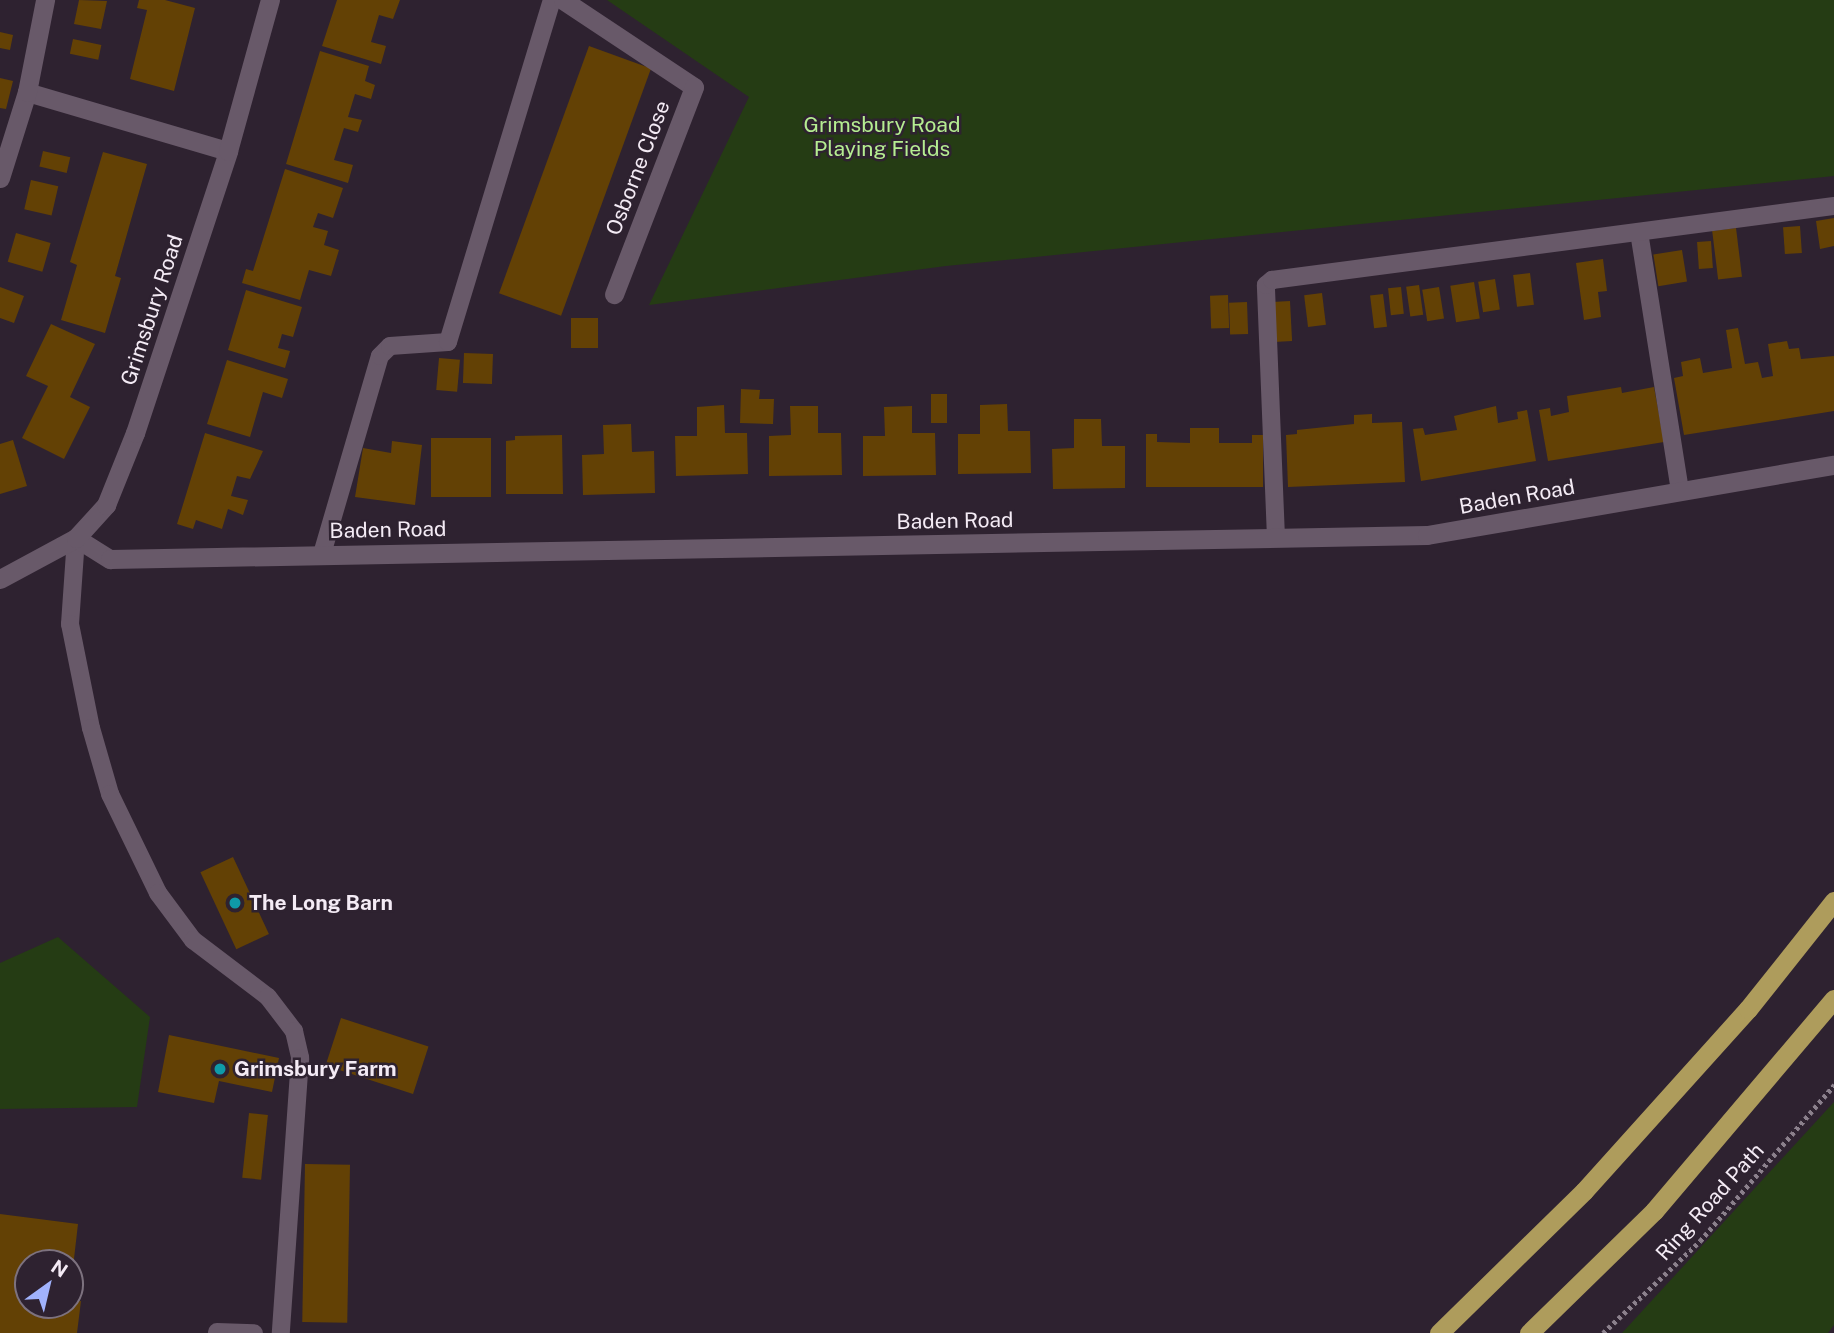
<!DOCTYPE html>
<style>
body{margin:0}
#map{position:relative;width:1834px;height:1333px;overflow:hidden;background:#2e2230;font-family:"Public Sans",sans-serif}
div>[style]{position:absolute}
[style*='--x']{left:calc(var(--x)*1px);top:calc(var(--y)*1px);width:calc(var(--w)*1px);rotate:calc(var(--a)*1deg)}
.green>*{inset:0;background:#253c14}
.building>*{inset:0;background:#634105;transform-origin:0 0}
.path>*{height:4.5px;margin-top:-2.25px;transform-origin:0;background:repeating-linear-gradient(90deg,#8b808c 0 3.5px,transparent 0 7px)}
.service>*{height:18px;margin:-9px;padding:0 9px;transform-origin:9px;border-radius:9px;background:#685969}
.minor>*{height:19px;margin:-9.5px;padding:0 9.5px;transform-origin:9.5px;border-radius:9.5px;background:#685969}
.tertiary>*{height:19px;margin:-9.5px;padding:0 9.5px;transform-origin:9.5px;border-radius:9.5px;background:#685969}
.trunk>*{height:19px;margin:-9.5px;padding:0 9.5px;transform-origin:9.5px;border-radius:9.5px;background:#ae9c5c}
.dots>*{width:19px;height:19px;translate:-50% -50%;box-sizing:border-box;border:4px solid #2e2230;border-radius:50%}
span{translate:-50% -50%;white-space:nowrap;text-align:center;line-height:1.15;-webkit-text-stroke:5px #2e2230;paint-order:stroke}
.park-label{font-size:21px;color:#b5ed91}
.street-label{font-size:21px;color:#f4ebf5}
.poi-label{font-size:21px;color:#f4ebf5;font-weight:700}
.left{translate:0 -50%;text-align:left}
.north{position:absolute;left:14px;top:1249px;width:70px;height:70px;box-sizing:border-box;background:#2e2230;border:2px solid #7d727f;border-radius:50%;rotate:34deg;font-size:19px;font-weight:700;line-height:28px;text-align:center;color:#f4ebf5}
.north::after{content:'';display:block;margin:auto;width:24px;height:32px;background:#a1b3fd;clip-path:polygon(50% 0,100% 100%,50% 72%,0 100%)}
</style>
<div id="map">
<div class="green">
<div style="clip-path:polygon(607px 0,1834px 0,1834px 176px,946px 266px,649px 305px,749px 97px)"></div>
<div style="clip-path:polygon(58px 937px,150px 1017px,137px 1107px,0 1109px,0 963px)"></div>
<div style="clip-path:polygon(1834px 1102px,1834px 1325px,1828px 1333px,1622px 1333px)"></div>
</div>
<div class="building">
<div style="clip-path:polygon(79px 0,107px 1px,101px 29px,74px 24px)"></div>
<div style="clip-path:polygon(139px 0,165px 0,195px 8px,174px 91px,130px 79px,147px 10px,137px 8px)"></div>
<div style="clip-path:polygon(337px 0,400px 0,393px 19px,379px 15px,371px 42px,386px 46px,381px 64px,322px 46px)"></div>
<div style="clip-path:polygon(0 32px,13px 35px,10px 50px,0 48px)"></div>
<div style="left:73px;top:39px;width:29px;height:15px;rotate:12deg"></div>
<div style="left:589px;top:46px;width:66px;height:263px;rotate:20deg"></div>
<div style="clip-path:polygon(320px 51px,369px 66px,365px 81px,375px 85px,371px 99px,355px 94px,348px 117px,362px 120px,358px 132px,344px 128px,334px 160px,353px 165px,348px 183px,286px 164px)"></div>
<div style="clip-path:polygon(0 78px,13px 81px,6px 109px,0 108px)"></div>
<div style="left:43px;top:151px;width:28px;height:16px;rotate:13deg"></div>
<div style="clip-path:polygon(103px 152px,147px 164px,115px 276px,121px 278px,105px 333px,61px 320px,77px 265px,70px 262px)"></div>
<div style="clip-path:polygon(285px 169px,343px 188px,333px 218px,318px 213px,313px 227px,328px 231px,324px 245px,339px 250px,331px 276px,309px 270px,300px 300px,242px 283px,246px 269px,253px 271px)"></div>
<div style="left:31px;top:180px;width:28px;height:30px;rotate:13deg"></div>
<div style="clip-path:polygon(1834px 218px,1834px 246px,1820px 249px,1816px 221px)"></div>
<div style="left:1800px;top:226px;width:27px;height:17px;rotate:86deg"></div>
<div style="left:1736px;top:228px;width:49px;height:24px;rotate:83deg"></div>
<div style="left:16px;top:233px;width:36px;height:30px;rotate:16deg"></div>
<div style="left:1711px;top:241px;width:27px;height:14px;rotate:86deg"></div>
<div style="left:1682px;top:250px;width:32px;height:29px;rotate:81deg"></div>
<div style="clip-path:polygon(1603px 259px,1607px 291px,1598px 292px,1601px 317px,1584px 320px,1576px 263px)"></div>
<div style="left:1530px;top:273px;width:32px;height:17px;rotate:83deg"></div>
<div style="left:1495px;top:279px;width:31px;height:17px;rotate:81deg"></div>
<div style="left:1474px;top:282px;width:37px;height:24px;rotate:81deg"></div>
<div style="left:1419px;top:285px;width:30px;height:13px;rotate:82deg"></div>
<div style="clip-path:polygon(0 287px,24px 296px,14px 323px,0 318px)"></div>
<div style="left:1401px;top:287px;width:27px;height:13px;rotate:84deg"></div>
<div style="left:1439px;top:287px;width:32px;height:17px;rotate:81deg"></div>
<div style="clip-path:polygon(246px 290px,302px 307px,293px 337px,282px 334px,278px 348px,290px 351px,285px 368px,228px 350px)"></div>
<div style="left:1322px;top:293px;width:32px;height:18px;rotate:83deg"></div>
<div style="left:1383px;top:294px;width:33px;height:13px;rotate:83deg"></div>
<div style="left:1228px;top:295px;width:33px;height:18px;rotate:88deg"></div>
<div style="left:1290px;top:301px;width:40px;height:18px;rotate:87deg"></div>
<div style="left:1247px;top:302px;width:32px;height:18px;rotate:88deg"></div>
<div style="left:571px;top:318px;width:27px;height:30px"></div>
<div style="clip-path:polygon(51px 324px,95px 344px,70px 397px,90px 407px,64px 459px,22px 438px,48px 386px,26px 376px)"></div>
<div style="clip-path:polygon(1738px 328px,1745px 364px,1758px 362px,1762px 378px,1773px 376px,1768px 344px,1787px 341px,1789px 349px,1799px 348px,1801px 359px,1834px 356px,1834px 411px,1684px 435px,1674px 378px,1683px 376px,1681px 362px,1700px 358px,1703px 373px,1732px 368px,1726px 330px)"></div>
<div style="left:464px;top:353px;width:29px;height:30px;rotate:2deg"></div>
<div style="left:439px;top:358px;width:21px;height:32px;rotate:5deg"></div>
<div style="clip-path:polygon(227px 360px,288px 379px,282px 398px,263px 392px,250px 437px,207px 424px)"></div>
<div style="clip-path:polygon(1621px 387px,1622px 393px,1654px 387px,1664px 442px,1548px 461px,1539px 410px,1550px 408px,1551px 416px,1569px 412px,1567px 396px)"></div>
<div style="clip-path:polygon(741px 389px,760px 390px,759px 399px,774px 399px,773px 424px,740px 423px)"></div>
<div style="left:931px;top:394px;width:16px;height:29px"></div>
<div style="clip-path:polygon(1007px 404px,1008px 431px,1030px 431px,1031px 473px,958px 474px,958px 434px,980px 434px,980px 405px)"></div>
<div style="clip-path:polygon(724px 405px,725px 433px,747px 433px,748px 474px,676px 476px,675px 436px,697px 436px,697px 407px)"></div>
<div style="clip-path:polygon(790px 406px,818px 406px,818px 433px,841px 433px,842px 475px,769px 476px,769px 436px,791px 435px)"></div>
<div style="clip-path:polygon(912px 406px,912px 433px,935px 433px,936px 475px,863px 476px,863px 436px,885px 436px,884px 407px)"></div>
<div style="clip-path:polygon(1496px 406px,1498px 423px,1518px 419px,1517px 412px,1527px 410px,1536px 461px,1421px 481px,1413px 429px,1423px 428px,1425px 435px,1457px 430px,1454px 416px)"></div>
<div style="clip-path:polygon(1372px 414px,1372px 423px,1402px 422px,1405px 482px,1288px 487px,1286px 435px,1297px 434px,1297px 430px,1354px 424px,1354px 415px)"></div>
<div style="clip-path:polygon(1074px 419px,1101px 419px,1102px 446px,1125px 446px,1125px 488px,1053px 489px,1052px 449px,1074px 448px)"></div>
<div style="clip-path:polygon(631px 424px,632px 452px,654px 451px,655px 493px,583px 495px,582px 455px,604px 454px,603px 425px)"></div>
<div style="clip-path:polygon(1190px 428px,1219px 428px,1219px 443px,1252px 443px,1252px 435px,1263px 435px,1263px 487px,1146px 487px,1146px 434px,1157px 434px,1157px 442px,1190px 443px)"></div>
<div style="clip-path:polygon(205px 433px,263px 451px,250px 479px,237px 476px,231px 496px,248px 500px,243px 515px,228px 509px,222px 529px,196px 520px,193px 529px,177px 524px)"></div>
<div style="clip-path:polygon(562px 435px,563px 494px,506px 494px,506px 441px,515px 440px,515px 436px)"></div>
<div style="left:431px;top:438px;width:60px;height:59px"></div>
<div style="clip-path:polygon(13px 440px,27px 486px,0 494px,0 444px)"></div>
<div style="clip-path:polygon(392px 441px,422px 445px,415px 505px,355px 497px,363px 448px,391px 453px)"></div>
<div style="left:233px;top:857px;width:85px;height:36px;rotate:65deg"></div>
<div style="left:341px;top:1018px;width:92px;height:50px;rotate:18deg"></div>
<div style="clip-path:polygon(169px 1035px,279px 1058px,272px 1092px,219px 1081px,214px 1103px,158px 1092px)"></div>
<div style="left:249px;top:1113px;width:19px;height:65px;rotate:6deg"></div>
<div style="left:305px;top:1164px;width:45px;height:158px;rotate:1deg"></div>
<div style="clip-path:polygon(0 1214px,78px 1224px,72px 1276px,70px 1263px,28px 1263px,28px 1305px,81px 1301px,77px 1333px,0 1333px)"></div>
</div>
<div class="path">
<div style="--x:1603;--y:1333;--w:134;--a:-43.5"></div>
<div style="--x:1700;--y:1241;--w:206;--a:-49.3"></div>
</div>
<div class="service">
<div style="--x:1639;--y:232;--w:263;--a:81"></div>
<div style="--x:76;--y:538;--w:86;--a:94"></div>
<div style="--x:70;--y:624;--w:106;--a:78.6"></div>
<div style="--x:91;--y:728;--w:69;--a:73.9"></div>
<div style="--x:110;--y:794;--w:110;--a:64.1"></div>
<div style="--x:158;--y:893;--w:59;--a:53.3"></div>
<div style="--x:193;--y:940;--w:94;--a:37.2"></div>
<div style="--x:268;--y:997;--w:43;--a:52.6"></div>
<div style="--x:294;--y:1031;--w:28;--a:77"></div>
<div style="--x:300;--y:1058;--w:276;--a:94"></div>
<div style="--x:1276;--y:538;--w:253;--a:-92.3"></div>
<div style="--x:1266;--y:285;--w:8;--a:-40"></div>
<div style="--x:1272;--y:280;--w:567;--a:-7.5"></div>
<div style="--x:322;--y:554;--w:206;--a:-73.7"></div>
<div style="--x:380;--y:356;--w:14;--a:-45"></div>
<div style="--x:390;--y:346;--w:58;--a:-3.9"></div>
<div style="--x:448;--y:342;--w:357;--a:-73.1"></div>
<div style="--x:217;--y:1332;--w:37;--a:2"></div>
</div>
<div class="minor">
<div style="--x:563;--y:0;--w:157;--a:33.6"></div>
<div style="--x:694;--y:87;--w:222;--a:111.1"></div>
<div style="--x:27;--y:92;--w:209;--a:16.4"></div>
<div style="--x:0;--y:178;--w:90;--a:-72.6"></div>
<div style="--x:27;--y:92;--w:94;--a:-78.9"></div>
<div style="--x:76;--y:538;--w:40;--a:32"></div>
<div style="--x:110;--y:559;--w:1317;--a:-1.04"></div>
<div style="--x:1427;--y:535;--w:413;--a:-9.8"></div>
</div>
<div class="tertiary">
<div style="--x:0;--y:579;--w:86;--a:-28.3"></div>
<div style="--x:76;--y:538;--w:45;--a:-47.7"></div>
<div style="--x:106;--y:505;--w:78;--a:-68.1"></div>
<div style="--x:135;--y:433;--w:297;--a:-71.7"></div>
<div style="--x:228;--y:151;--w:157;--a:-74.5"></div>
</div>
<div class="trunk">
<div style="--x:1439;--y:1333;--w:203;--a:-44.4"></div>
<div style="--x:1584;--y:1191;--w:245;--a:-48"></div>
<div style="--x:1748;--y:1009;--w:138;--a:-51.5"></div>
<div style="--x:1529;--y:1333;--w:175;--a:-44.3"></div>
<div style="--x:1654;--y:1211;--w:278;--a:-49.7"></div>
</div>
<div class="dots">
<div style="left:235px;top:903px;background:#0f9aa8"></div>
<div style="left:220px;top:1069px;background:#0f9aa8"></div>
</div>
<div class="park-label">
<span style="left:882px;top:137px">Grimsbury Road<br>Playing Fields</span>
</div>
<div class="street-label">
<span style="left:638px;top:168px;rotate:-69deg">Osborne Close</span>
<span style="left:152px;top:310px;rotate:-72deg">Grimsbury Road</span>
<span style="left:1517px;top:497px;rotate:-10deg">Baden Road</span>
<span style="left:955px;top:521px;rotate:-1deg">Baden Road</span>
<span style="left:388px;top:530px;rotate:-1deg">Baden Road</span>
<span style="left:1710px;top:1202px;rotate:-48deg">Ring Road Path</span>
</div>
<div class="poi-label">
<span class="left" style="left:249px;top:903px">The Long Barn</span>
<span class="left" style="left:234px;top:1069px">Grimsbury Farm</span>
</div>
<div class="north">N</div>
</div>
